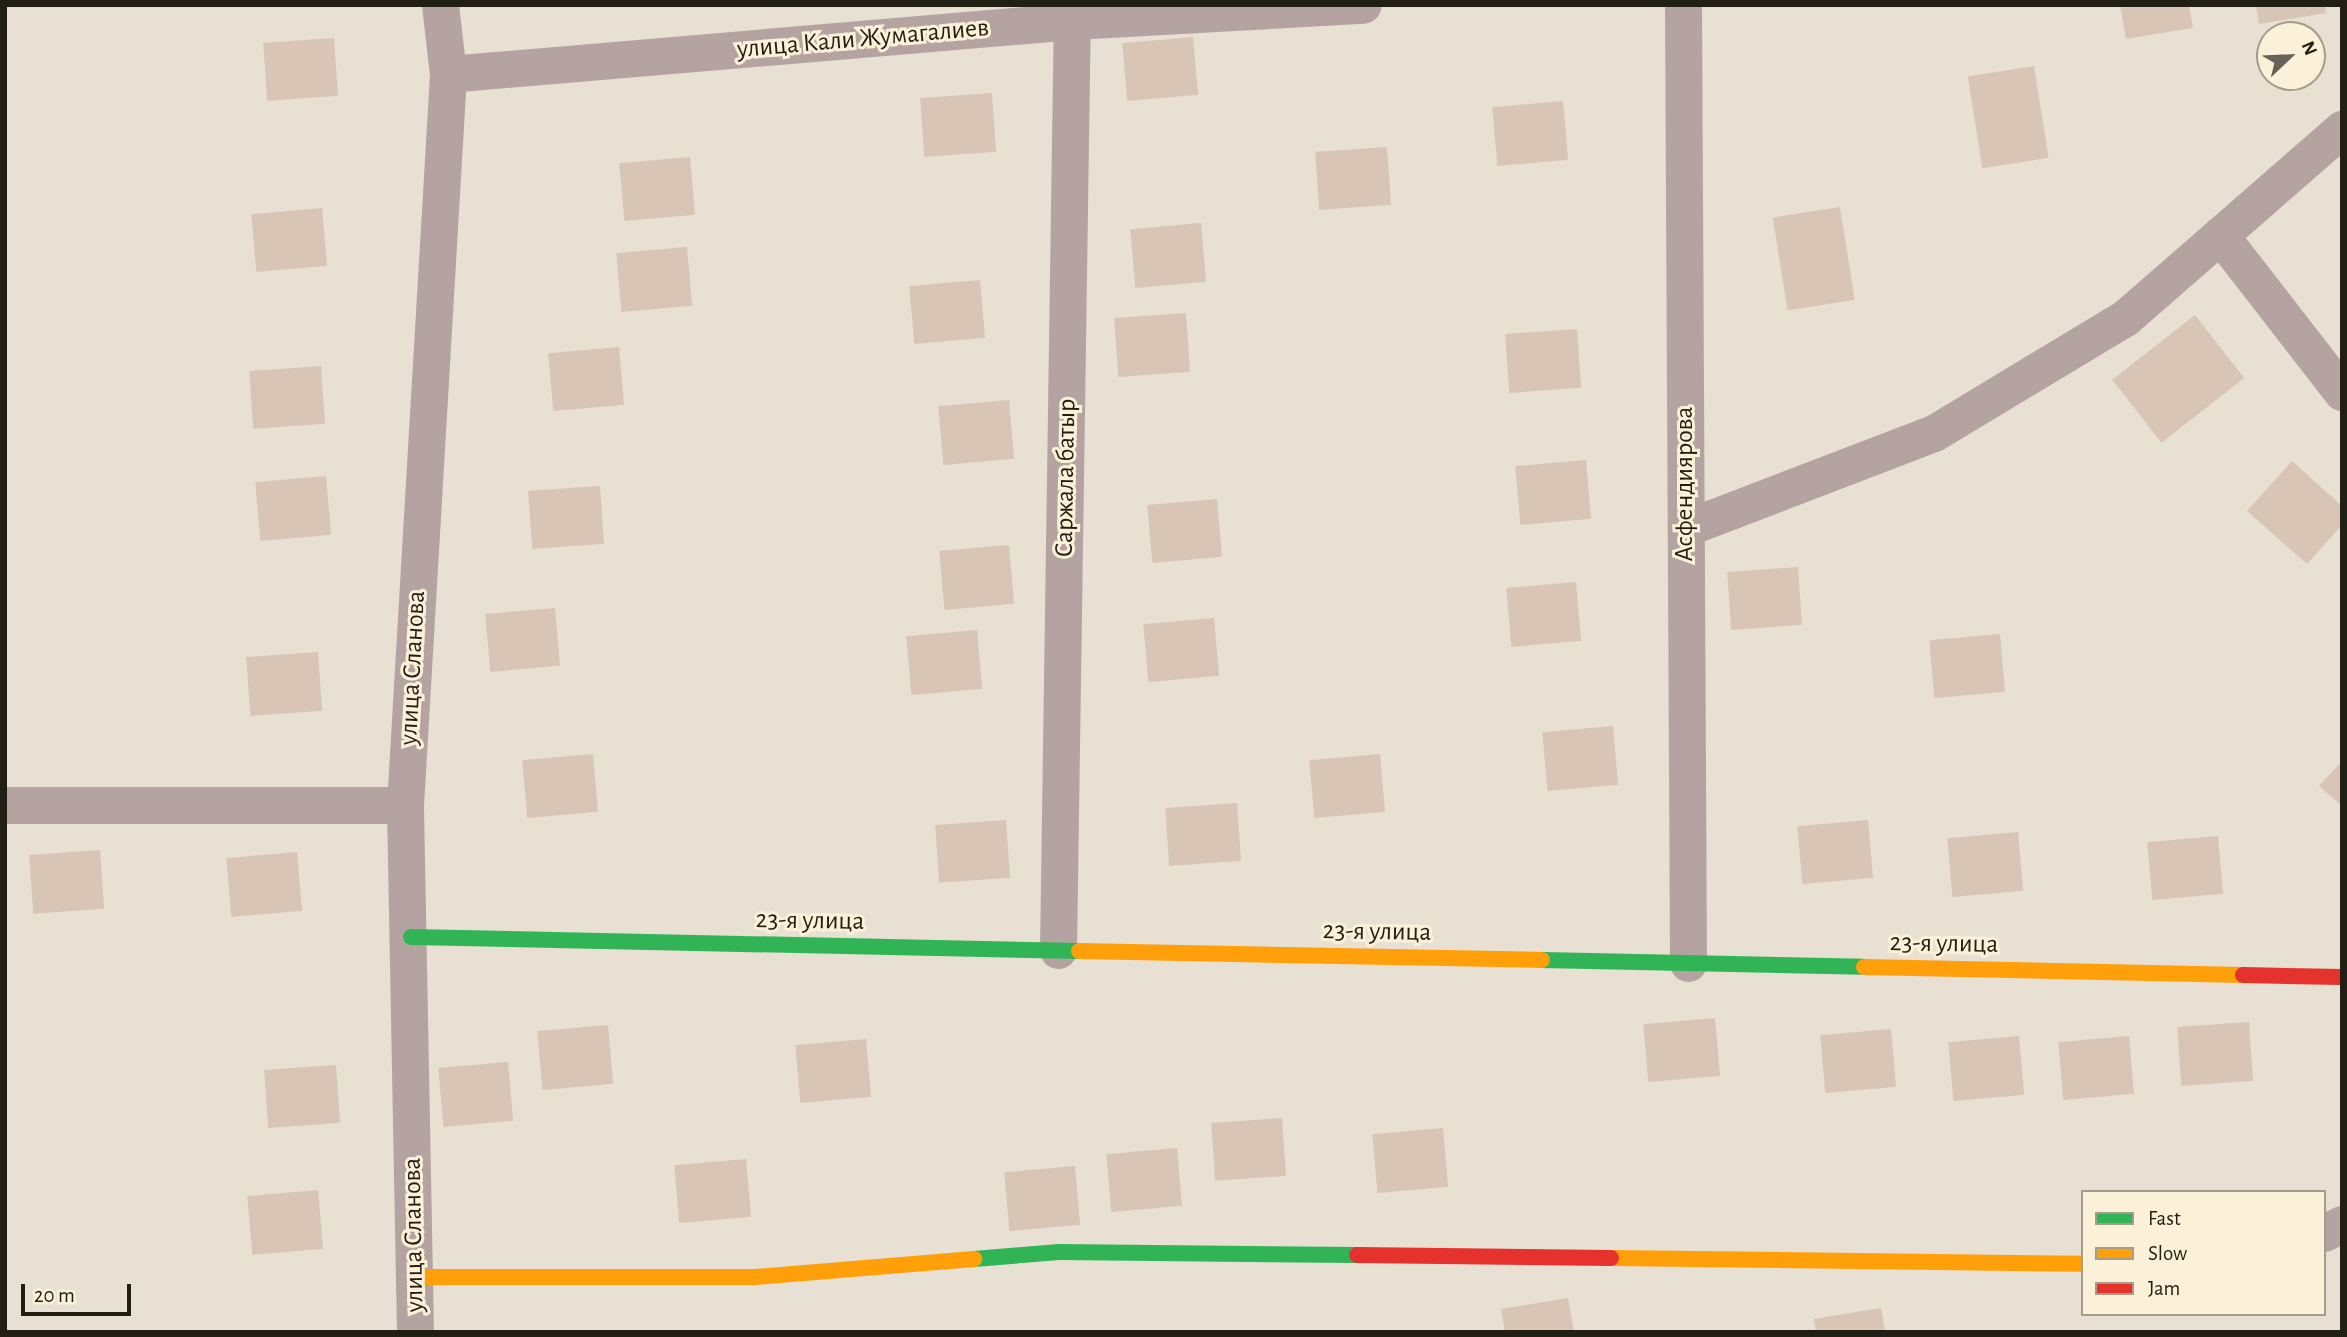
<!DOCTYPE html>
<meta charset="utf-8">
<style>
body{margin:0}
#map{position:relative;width:2347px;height:1337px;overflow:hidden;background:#e7e0d3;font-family:"Alegreya Sans",sans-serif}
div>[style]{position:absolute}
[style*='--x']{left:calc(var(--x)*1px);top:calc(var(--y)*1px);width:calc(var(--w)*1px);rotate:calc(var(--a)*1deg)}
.building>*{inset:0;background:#d8c5b5;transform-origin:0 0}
.street>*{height:37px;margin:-18.5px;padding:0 18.5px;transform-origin:18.5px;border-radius:18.5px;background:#b5a3a2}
.fast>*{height:16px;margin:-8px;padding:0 8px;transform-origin:8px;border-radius:8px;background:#30b455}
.slow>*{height:16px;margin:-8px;padding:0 8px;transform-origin:8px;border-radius:8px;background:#ff9f0a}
.jam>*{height:16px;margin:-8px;padding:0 8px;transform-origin:8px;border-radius:8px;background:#e5322d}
span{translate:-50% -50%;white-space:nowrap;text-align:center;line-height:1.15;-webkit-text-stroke:6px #fcf1d8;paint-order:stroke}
.street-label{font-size:26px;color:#211e14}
.frame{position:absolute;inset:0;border:7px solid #211e14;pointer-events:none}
.legend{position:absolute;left:2081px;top:1190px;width:245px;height:126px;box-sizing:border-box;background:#fcf1d8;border:2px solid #a49d8a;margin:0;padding:9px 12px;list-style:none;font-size:21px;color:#211e14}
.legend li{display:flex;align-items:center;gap:14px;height:35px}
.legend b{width:35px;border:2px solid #a49d8a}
.north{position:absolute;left:2256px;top:21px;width:70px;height:70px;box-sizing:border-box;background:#fcf1d8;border:2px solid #a49d8a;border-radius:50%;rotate:67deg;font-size:19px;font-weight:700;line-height:28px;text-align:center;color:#211e14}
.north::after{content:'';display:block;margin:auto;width:24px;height:32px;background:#666257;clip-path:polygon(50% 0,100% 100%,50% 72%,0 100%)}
.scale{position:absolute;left:21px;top:1284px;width:110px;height:32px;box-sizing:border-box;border:4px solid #211e14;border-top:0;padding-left:9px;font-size:21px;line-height:24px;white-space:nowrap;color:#211e14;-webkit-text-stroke:5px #fcf1d8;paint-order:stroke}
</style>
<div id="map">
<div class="building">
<div style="clip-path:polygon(2120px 5px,2189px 5px,2193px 28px,2126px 39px)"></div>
<div style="clip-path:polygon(2256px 5px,2325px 5px,2326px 13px,2259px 24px)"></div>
<div style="left:1193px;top:37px;width:58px;height:71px;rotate:85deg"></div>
<div style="left:334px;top:38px;width:58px;height:71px;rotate:86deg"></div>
<div style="left:2034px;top:66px;width:93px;height:67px;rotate:81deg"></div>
<div style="left:992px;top:93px;width:59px;height:72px;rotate:86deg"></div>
<div style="left:1563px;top:101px;width:59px;height:71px;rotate:85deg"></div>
<div style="left:1387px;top:147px;width:58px;height:72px;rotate:86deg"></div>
<div style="left:690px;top:157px;width:58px;height:71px;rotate:85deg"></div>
<div style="left:1840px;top:207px;width:94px;height:68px;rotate:81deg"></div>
<div style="left:322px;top:208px;width:58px;height:71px;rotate:85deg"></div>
<div style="left:1201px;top:223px;width:59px;height:71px;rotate:85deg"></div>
<div style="left:687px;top:247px;width:59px;height:71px;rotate:85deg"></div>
<div style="left:980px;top:280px;width:58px;height:71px;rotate:85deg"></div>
<div style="left:1186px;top:313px;width:59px;height:72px;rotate:86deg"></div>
<div style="left:2195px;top:315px;width:80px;height:105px;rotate:52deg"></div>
<div style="left:1577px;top:329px;width:59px;height:72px;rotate:86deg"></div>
<div style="left:619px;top:347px;width:58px;height:71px;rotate:85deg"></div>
<div style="left:321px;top:366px;width:58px;height:72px;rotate:86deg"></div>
<div style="left:1009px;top:400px;width:59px;height:71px;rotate:85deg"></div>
<div style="left:1586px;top:460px;width:59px;height:71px;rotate:85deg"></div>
<div style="clip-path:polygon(2292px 461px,2342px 506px,2342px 525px,2307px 564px,2247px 511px)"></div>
<div style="left:326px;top:476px;width:59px;height:71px;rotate:85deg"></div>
<div style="left:600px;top:486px;width:58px;height:72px;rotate:86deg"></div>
<div style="left:1217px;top:499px;width:58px;height:70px;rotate:85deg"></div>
<div style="left:1009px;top:545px;width:59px;height:70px;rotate:85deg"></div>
<div style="left:1798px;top:567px;width:58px;height:71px;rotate:86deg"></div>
<div style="left:1576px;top:582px;width:59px;height:70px;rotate:85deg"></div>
<div style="left:555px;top:608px;width:58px;height:70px;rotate:85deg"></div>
<div style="left:1214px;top:618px;width:58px;height:71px;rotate:85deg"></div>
<div style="left:977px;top:630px;width:59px;height:71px;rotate:85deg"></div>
<div style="left:2000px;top:634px;width:58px;height:71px;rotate:85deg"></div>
<div style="left:318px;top:652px;width:59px;height:72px;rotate:86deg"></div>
<div style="left:1613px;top:726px;width:59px;height:71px;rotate:85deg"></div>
<div style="left:593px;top:754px;width:58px;height:71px;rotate:85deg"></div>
<div style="left:1380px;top:754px;width:58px;height:71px;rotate:85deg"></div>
<div style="clip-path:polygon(2342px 761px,2342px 806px,2319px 786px)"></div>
<div style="left:1237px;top:803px;width:58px;height:72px;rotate:86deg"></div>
<div style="left:1006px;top:820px;width:58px;height:71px;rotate:86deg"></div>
<div style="left:1868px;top:820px;width:58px;height:71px;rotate:85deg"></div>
<div style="left:2018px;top:832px;width:59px;height:71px;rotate:85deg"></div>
<div style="left:2218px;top:836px;width:58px;height:71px;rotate:85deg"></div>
<div style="left:100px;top:850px;width:59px;height:71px;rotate:86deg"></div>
<div style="left:297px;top:852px;width:59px;height:71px;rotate:85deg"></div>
<div style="left:1715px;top:1018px;width:58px;height:72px;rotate:85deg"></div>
<div style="left:2249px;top:1022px;width:59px;height:72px;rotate:86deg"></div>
<div style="left:608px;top:1025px;width:59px;height:71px;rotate:85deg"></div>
<div style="left:1891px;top:1029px;width:58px;height:71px;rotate:85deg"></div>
<div style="left:2019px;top:1036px;width:59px;height:71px;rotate:85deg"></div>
<div style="left:2129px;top:1036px;width:58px;height:71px;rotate:85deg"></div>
<div style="left:866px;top:1039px;width:58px;height:71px;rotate:85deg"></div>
<div style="left:508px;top:1062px;width:59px;height:70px;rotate:85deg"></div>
<div style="left:336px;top:1065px;width:58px;height:72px;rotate:86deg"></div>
<div style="left:1282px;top:1118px;width:58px;height:71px;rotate:86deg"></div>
<div style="left:1443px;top:1128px;width:59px;height:71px;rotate:85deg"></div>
<div style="left:1177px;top:1148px;width:58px;height:71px;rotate:85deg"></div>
<div style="left:746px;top:1159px;width:58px;height:72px;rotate:85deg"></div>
<div style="left:1075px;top:1166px;width:59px;height:71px;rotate:85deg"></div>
<div style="left:318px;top:1190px;width:59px;height:71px;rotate:85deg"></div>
<div style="clip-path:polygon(1568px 1298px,1574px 1332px,1505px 1332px,1501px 1309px)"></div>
<div style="clip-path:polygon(1881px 1308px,1885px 1332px,1816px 1332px,1814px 1319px)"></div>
</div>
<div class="street">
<div style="--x:1683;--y:5;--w:958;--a:89.7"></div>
<div style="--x:448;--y:74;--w:627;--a:-4.85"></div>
<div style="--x:1073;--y:21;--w:290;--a:-3.2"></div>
<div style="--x:2220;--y:235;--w:199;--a:52.2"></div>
<div style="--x:1686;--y:528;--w:266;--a:-21"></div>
<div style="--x:1934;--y:433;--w:223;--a:-31.1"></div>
<div style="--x:2125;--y:318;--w:288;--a:-41.1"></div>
<div style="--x:5;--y:805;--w:400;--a:0"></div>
<div style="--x:1058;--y:950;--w:945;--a:-89.15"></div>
<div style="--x:2324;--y:1233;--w:20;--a:-27"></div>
<div style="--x:415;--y:1332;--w:527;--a:-91.09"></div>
<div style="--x:405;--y:805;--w:732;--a:-86.63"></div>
<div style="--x:448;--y:74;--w:69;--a:-96.6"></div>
</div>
<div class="fast">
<div style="--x:411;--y:937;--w:668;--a:1.2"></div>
<div style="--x:1542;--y:960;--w:322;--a:1.2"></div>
<div style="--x:974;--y:1259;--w:85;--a:-4.7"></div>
<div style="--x:1059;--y:1252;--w:298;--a:0.6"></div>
</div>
<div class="slow">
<div style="--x:1079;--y:951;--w:463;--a:1.1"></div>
<div style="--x:1864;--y:967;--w:379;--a:1.2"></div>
<div style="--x:1611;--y:1258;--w:472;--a:0.7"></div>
<div style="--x:415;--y:1277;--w:340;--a:0"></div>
<div style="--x:755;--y:1277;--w:220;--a:-4.7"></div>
</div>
<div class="jam">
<div style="--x:2243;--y:975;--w:99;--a:1.2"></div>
<div style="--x:1357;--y:1255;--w:254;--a:0.7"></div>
</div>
<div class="street-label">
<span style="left:863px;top:39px;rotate:-5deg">улица Кали Жумагалиев</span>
<span style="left:1066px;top:478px;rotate:-89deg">Саржала батыр</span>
<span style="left:1685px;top:484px;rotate:-90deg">Асфендиярова</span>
<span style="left:413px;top:668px;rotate:-87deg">улица Сланова</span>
<span style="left:810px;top:921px;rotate:1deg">23-я улица</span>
<span style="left:1377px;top:932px;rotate:1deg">23-я улица</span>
<span style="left:1944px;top:944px;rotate:1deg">23-я улица</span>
<span style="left:414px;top:1235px;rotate:-91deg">улица Сланова</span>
</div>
<div class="frame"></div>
<ul class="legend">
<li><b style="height:9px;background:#30b455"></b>Fast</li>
<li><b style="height:9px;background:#ff9f0a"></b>Slow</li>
<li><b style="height:9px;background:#e5322d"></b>Jam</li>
</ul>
<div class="north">N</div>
<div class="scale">20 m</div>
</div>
